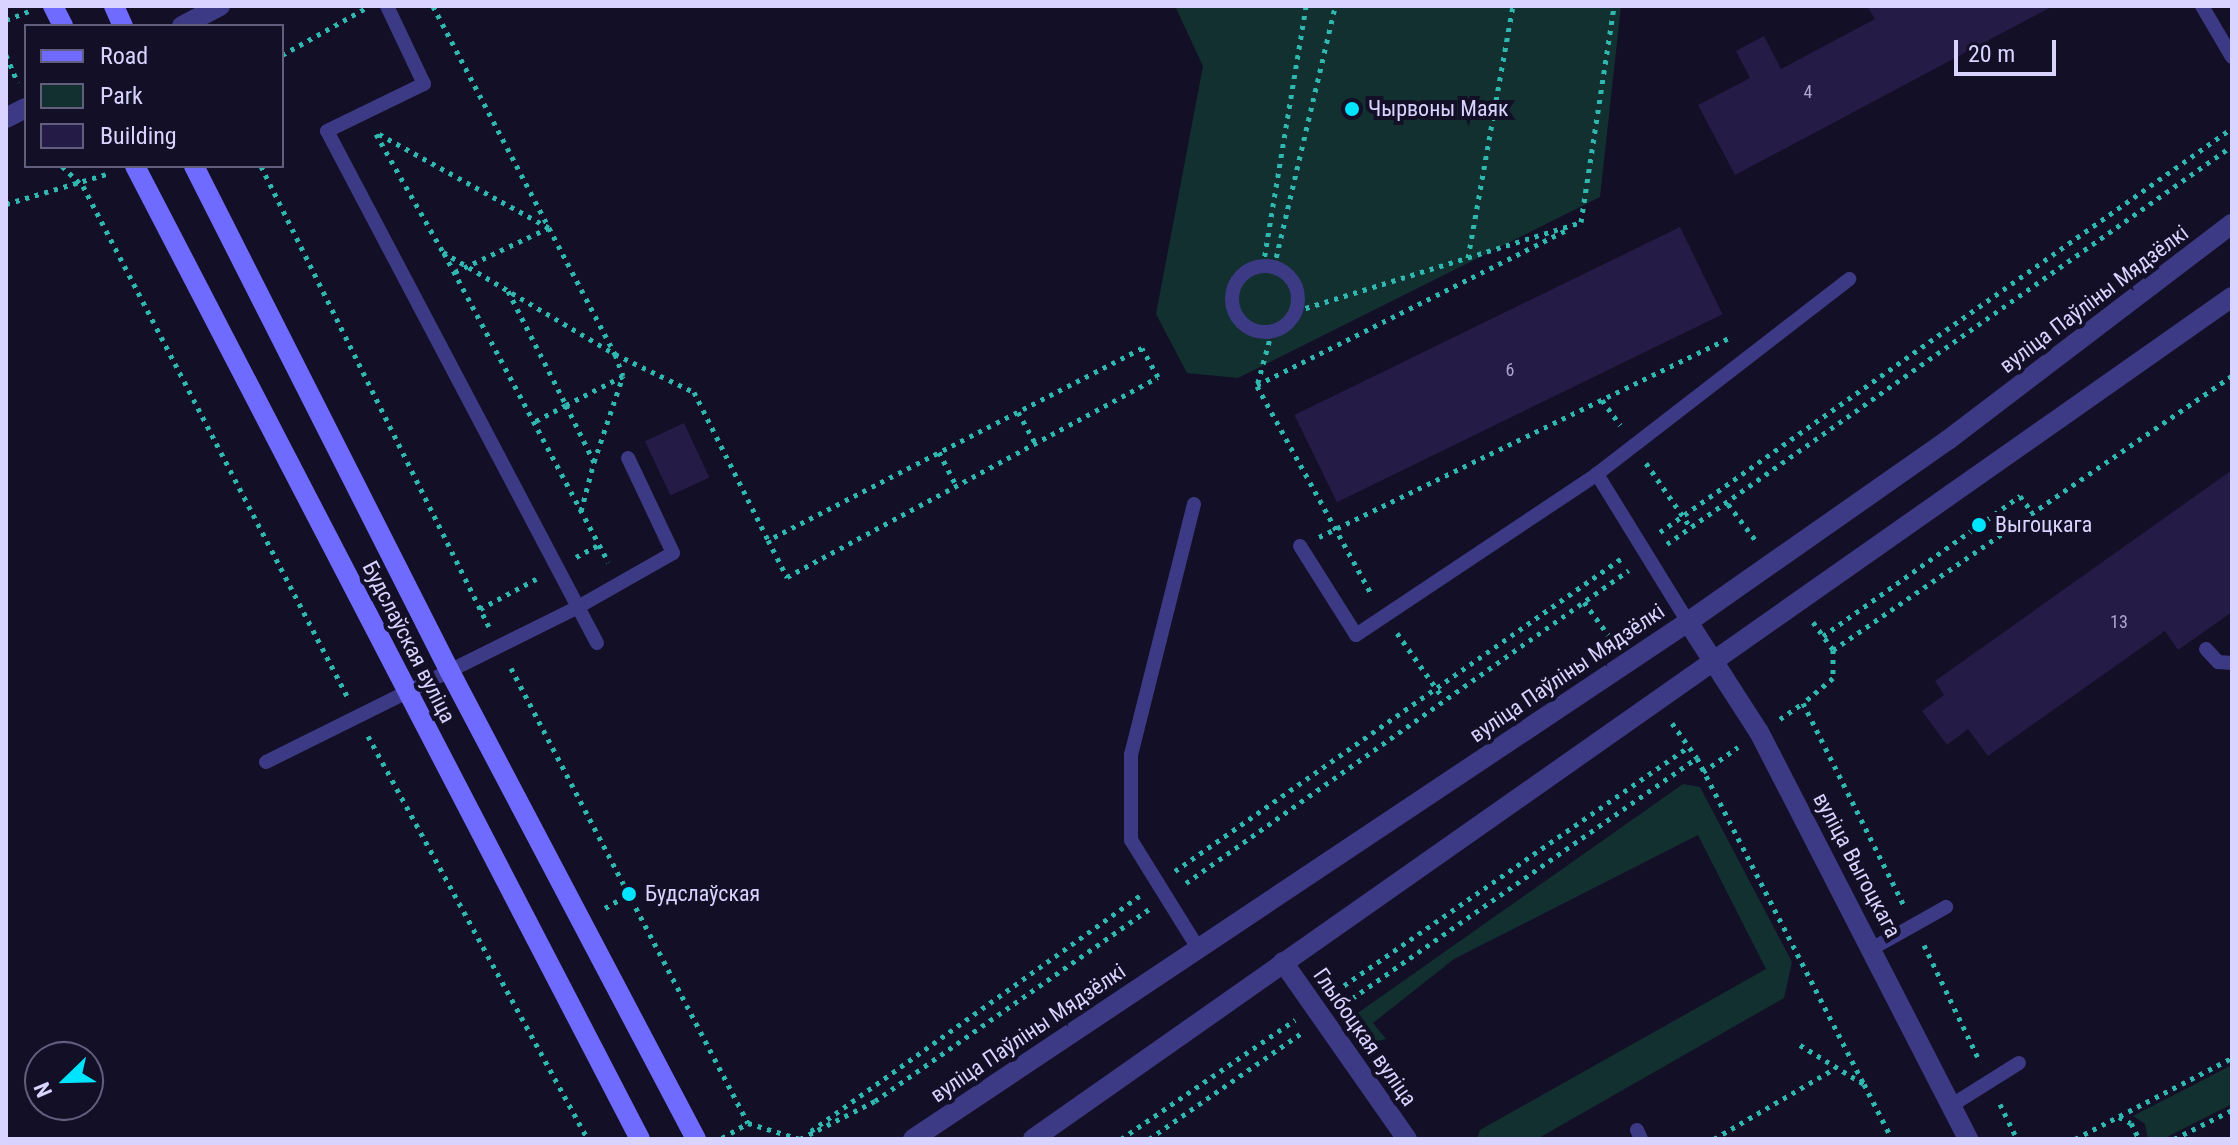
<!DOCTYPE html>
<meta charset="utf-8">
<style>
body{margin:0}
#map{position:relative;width:2238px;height:1145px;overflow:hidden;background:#130f26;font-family:"Roboto Condensed",sans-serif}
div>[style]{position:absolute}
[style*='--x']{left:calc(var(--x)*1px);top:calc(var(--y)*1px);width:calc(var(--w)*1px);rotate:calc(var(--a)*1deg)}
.green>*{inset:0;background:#12302f}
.building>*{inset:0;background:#241b47;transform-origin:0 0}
.path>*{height:5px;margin-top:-2.5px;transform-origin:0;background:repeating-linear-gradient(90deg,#2fb8b0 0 4px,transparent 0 10px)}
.service>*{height:14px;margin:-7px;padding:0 7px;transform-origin:7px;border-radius:7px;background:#3d3a85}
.service>.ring{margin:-7px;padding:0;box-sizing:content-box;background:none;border:14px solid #3d3a85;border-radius:50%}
.minor>*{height:20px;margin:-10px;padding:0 10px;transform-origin:10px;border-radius:10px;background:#3d3a85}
.tertiary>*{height:20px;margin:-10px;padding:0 10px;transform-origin:10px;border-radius:10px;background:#3d3a85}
.secondary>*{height:20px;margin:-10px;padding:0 10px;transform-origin:10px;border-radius:10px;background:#6f6bff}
.dots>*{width:22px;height:22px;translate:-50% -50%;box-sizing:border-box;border:4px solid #130f26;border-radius:50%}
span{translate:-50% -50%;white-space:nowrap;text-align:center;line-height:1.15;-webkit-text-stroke:8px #130f26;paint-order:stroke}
.number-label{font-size:18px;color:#aca6d1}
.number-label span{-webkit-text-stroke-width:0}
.poi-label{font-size:22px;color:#d9d4ff}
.left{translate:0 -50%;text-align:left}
.street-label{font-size:22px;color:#d9d4ff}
.frame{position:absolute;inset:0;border:8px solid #d9d4ff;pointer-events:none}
.legend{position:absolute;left:24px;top:24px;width:260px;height:144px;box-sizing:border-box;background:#130f26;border:2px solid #625e7d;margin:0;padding:10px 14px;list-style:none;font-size:24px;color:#d9d4ff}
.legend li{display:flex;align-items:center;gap:16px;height:40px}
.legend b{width:40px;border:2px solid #625e7d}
.north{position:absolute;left:24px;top:1041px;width:80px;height:80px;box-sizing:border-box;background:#130f26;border:2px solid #625e7d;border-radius:50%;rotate:247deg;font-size:22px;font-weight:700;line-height:32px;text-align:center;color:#d9d4ff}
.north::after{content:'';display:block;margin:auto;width:28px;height:36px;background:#00e5ff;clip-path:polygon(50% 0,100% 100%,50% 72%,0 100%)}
.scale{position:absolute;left:1954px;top:40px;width:102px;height:36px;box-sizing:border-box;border:4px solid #d9d4ff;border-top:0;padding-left:10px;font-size:24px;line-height:28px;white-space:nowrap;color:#d9d4ff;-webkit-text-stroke:6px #130f26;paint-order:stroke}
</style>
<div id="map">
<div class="green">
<div style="clip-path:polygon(1175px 6px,1621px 6px,1600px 197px,1238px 378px,1187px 373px,1156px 314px,1203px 66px)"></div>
<div style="clip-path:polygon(1683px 784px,1700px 787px,1792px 962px,1784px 998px,1537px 1139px,1477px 1139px,1480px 1130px,1766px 969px,1698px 835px,1454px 959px,1373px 1023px,1386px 1039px,1364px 1044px,1345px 1022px)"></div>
<div style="clip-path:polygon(2232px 1065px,2232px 1104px,2163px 1139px,2148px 1139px,2145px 1124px,2133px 1116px)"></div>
</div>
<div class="building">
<div style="clip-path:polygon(1867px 6px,2053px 6px,1735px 175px,1698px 105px,1750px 78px,1736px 51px,1764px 36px,1781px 69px,1875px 19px)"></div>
<div style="left:1680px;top:227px;width:97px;height:429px;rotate:64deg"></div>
<div style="left:684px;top:423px;width:60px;height:43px;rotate:65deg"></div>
<div style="clip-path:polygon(2232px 470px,2232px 612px,2178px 650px,2165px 631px,1988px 756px,1968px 729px,1947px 745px,1922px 711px,1944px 695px,1935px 681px)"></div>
</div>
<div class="path">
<div style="--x:433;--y:6;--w:393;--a:62.4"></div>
<div style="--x:615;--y:354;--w:88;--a:25.7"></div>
<div style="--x:694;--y:392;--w:165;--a:63.4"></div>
<div style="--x:768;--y:540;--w:42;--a:62.8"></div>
<div style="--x:787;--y:577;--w:421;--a:-28.3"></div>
<div style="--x:1158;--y:377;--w:33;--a:-119"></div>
<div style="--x:1142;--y:348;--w:420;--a:152.8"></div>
<div style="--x:6;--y:20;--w:25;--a:-21"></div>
<div style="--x:6;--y:55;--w:30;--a:67"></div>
<div style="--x:282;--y:55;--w:96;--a:-29.2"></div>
<div style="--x:376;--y:134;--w:136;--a:60.4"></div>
<div style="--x:443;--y:252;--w:200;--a:30.7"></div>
<div style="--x:615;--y:354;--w:23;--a:70"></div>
<div style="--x:623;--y:376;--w:64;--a:153"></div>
<div style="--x:566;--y:405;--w:64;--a:63.8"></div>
<div style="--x:594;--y:462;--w:91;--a:-71.4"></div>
<div style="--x:379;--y:134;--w:194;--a:28.9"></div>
<div style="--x:62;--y:166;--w:29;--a:44"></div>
<div style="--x:83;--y:186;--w:574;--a:62.63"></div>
<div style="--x:261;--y:166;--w:514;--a:63.68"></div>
<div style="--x:6;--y:204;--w:109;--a:-16.6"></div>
<div style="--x:444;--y:253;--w:350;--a:62"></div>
<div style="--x:1468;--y:258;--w:256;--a:-79.9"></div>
<div style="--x:1263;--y:266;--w:264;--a:-80.6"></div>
<div style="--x:1274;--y:267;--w:268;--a:-76.8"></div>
<div style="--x:455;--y:272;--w:103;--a:-25.3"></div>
<div style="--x:508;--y:291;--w:128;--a:63"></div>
<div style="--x:566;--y:405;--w:36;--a:152"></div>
<div style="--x:1296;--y:311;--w:299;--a:-17.3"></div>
<div style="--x:1581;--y:222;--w:219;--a:-81.3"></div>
<div style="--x:1272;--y:331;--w:57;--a:105.3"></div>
<div style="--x:1257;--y:386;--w:239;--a:61.2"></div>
<div style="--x:1257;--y:385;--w:346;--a:-26.6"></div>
<div style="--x:1602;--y:400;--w:31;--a:54"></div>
<div style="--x:1018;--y:412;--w:35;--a:61"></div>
<div style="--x:939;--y:452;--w:38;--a:63"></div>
<div style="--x:1646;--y:463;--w:79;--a:55.3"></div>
<div style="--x:1728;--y:504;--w:48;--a:52.7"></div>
<div style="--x:581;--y:511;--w:51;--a:-75.1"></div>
<div style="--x:1660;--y:532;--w:700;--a:-35.23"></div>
<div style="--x:1319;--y:537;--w:458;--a:-25.9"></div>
<div style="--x:1667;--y:544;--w:691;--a:-35.16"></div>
<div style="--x:576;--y:557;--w:26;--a:-28"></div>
<div style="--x:1584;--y:602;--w:47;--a:53.6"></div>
<div style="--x:480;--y:609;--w:64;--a:-28.2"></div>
<div style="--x:1813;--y:622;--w:34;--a:54"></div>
<div style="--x:1833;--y:650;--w:28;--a:90"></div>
<div style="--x:1833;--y:678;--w:39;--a:140"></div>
<div style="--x:1803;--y:703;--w:225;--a:63.5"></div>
<div style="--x:1397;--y:633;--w:80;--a:54.7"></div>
<div style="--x:1823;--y:636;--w:242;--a:-35.4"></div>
<div style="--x:2020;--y:496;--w:20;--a:53"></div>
<div style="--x:1833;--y:650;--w:484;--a:-34.5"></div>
<div style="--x:511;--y:668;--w:513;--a:62.49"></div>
<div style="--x:748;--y:1123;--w:54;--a:17.1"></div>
<div style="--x:800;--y:1139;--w:84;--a:-26.9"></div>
<div style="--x:875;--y:1101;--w:335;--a:-35"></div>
<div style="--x:1780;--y:719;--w:28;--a:-35"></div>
<div style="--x:1672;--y:723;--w:43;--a:54.5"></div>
<div style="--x:1697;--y:758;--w:366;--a:62.9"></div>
<div style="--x:368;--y:736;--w:459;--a:61.4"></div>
<div style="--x:1703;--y:772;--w:43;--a:-35.5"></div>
<div style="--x:1175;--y:871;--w:546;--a:-35"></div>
<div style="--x:1186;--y:883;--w:542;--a:-35.24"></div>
<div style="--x:605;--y:908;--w:28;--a:-30"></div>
<div style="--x:1924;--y:945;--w:130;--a:64.4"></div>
<div style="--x:1336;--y:991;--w:429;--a:-34.7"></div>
<div style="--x:1344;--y:1004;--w:430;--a:-34.9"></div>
<div style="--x:1800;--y:1045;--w:75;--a:31.4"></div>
<div style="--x:1864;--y:1084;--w:62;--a:63"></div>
<div style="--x:2000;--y:1104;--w:39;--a:64"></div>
<div style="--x:2119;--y:1117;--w:13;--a:27"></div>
<div style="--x:2131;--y:1123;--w:18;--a:63"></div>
<div style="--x:811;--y:1131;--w:406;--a:-35.6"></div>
<div style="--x:722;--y:1138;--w:30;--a:-30"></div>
<div style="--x:1121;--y:1139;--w:211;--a:-34.4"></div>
<div style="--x:1149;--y:1139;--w:188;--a:-34.8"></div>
<div style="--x:1714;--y:1139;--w:139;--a:-30.3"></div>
<div style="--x:2075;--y:1139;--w:177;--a:-27.3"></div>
<div style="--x:2174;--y:1139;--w:65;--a:-26.6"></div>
</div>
<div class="service">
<div style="--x:2202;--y:6;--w:59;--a:59.5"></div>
<div class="ring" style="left:1232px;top:266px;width:52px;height:52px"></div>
<div style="--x:1194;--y:504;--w:258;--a:104.1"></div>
<div style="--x:1131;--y:754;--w:86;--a:90"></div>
<div style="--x:1131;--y:840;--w:127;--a:58.2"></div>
<div style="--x:1300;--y:546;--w:105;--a:57.8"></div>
<div style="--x:1356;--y:635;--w:290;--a:-33.7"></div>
<div style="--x:1688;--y:622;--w:174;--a:-121.6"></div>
<div style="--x:1597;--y:474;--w:319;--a:-37.7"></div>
<div style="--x:597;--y:643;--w:41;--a:-117.8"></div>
<div style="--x:578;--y:607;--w:109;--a:-29.6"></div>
<div style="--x:673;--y:553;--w:105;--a:-115.3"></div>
<div style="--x:2206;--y:649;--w:18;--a:47"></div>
<div style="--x:2218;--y:662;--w:14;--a:4"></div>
<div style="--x:266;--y:762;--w:348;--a:-26.4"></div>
<div style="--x:578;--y:607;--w:538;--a:-117.8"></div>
<div style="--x:327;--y:131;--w:108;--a:-25.9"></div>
<div style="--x:424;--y:84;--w:86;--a:-115.4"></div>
<div style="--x:1873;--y:948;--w:84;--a:-29.3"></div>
<div style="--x:1952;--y:1105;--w:79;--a:-32.1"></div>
<div style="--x:1637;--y:1130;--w:10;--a:66"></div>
</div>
<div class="minor">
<div style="--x:182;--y:26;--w:43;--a:-27.8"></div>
<div style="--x:6;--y:118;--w:22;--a:-27"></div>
<div style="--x:1688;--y:622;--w:131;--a:57.2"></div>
<div style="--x:1759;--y:732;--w:458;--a:62.8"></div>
<div style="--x:1283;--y:962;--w:216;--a:55"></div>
</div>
<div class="tertiary">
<div style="--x:913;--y:1139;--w:932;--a:-33.71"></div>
<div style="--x:1688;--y:622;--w:317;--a:-35"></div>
<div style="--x:1948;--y:440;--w:357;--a:-37.3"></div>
<div style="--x:1033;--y:1139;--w:1465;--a:-35.08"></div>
</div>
<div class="secondary">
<div style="--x:53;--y:6;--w:22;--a:63"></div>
<div style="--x:114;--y:6;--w:22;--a:66"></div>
<div style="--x:135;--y:166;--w:1096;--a:62.57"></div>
<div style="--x:194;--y:166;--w:565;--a:63.16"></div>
<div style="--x:449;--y:670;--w:530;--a:62.23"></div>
</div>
<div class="dots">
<div style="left:1352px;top:109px;background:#00e5ff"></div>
<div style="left:1979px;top:525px;background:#00e5ff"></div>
<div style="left:629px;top:894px;background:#00e5ff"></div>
</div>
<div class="number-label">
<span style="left:1808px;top:92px">4</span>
<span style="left:1510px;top:370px">6</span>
<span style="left:2119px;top:622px">13</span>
</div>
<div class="poi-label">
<span class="left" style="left:1368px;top:109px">Чырвоны Маяк</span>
<span class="left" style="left:1995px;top:525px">Выгоцкага</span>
<span class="left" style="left:645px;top:894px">Будслаўская</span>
</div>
<div class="street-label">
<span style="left:2094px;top:299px;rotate:-37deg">вуліца Паўліны Мядзёлкі</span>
<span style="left:409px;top:642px;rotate:63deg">Будслаўская вуліца</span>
<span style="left:1567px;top:673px;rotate:-34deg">вуліца Паўліны Мядзёлкі</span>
<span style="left:1857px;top:865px;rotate:62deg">вуліца Выгоцкага</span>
<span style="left:1028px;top:1033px;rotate:-34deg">вуліца Паўліны Мядзёлкі</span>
<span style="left:1365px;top:1037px;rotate:55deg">Глыбоцкая вуліца</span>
</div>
<div class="frame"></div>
<ul class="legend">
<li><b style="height:10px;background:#6f6bff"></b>Road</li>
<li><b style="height:22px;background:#12302f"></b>Park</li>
<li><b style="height:22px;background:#241b47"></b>Building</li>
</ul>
<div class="north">N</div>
<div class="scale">20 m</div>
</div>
